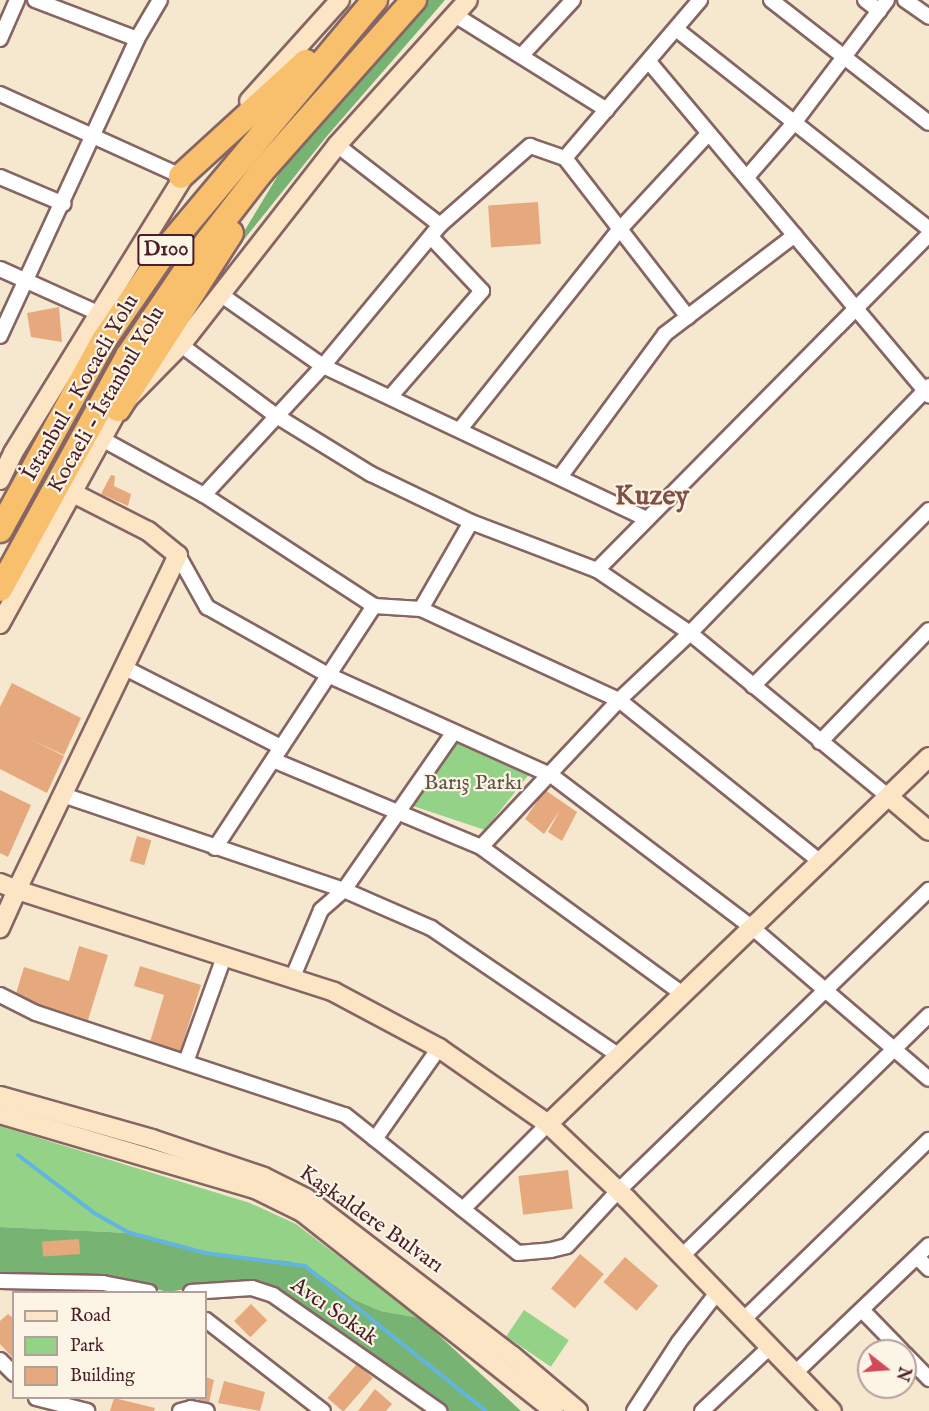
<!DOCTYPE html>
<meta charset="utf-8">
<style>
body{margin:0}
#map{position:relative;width:929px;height:1411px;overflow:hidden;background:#f6e8ce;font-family:"IM FELL English",serif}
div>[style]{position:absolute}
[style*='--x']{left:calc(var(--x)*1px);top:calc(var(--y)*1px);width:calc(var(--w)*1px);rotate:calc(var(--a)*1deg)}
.green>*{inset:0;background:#94d287;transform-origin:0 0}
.forest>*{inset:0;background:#77b474}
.stream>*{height:4px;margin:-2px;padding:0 2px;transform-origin:2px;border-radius:2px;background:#63b4de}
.building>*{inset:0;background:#e5a97d;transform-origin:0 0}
.roads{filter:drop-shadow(2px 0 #866564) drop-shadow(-2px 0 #866564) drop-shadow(0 2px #866564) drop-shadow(0 -2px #866564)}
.street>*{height:14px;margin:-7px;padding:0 7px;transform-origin:7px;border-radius:7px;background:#fff}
.secondary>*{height:18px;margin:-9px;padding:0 9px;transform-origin:9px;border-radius:9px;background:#fce5c4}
.highway>*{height:24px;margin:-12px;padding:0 12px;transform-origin:12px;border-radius:12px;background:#f8bf6c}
span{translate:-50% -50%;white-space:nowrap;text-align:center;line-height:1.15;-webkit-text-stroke:4.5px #fcf5e5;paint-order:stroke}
.shield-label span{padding:2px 4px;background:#fcf5e5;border:2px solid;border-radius:4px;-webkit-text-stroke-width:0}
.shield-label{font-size:21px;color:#4a1f2b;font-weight:700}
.street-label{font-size:22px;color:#4a1f2b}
.park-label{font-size:22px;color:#605547}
.district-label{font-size:28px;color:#804f48;font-weight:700}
.legend{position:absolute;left:12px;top:1291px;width:195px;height:108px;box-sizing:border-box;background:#fcf5e5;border:2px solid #b59f9b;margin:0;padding:8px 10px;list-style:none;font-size:18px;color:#4a1f2b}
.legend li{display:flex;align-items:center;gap:12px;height:30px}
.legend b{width:30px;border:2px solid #b59f9b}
.north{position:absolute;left:857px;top:1339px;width:60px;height:60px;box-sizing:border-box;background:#fcf5e5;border:2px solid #b59f9b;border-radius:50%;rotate:107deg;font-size:16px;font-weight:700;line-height:24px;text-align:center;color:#4a1f2b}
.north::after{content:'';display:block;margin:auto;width:21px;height:27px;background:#d1495b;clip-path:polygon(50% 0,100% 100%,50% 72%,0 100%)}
</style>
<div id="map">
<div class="green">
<div style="clip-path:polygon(458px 735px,534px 768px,485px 830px,410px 805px)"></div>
<div style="clip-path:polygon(0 1126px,250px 1203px,296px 1224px,420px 1318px,381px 1311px,355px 1300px,309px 1267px,289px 1261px,205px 1253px,130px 1233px,0 1227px)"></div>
<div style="left:524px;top:1310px;width:54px;height:32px;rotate:34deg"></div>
</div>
<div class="forest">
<div style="clip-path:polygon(423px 0,445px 0,327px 136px,225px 263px,306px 129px)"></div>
<div style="clip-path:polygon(0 1227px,130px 1233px,205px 1253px,289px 1261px,309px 1267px,355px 1300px,381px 1311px,420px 1318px,521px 1411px,448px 1411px,279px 1289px,257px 1283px,228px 1282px,168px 1292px,113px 1278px,0 1277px)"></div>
</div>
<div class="stream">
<div style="--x:18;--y:1155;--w:96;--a:37.3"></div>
<div style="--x:94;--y:1213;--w:41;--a:29.1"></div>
<div style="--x:130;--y:1233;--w:78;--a:14.9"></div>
<div style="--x:205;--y:1253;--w:101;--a:7.4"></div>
<div style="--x:305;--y:1266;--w:232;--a:38.7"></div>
</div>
<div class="building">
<div style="left:538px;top:202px;width:42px;height:50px;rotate:86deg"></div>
<div style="clip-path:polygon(59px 307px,62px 342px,31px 337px,27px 313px)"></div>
<div style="clip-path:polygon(111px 475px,115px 476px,114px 486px,131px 494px,128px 506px,101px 494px)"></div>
<div style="clip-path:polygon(12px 683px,81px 718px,64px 755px,30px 739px,64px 756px,47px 793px,0 769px,0 707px)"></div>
<div style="clip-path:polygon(0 790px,31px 805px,8px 857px,0 853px)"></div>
<div style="clip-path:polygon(545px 790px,577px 812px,562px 841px,548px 832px,560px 810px,544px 834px,525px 819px)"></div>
<div style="left:137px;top:836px;width:15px;height:26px;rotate:16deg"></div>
<div style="clip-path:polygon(79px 946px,108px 955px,88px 1020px,15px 997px,24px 967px,69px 981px)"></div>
<div style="clip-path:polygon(140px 966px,201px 985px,180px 1052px,150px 1042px,164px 995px,134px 986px)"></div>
<div style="left:568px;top:1170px;width:39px;height:50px;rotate:83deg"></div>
<div style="left:79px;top:1239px;width:15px;height:37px;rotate:86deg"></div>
<div style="left:580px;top:1254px;width:31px;height:45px;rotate:40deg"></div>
<div style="left:625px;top:1257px;width:44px;height:33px;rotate:41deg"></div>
<div style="left:251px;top:1304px;width:23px;height:24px;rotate:45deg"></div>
<div style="clip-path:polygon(8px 1314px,14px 1319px,14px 1359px,0 1344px,0 1321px)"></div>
<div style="left:357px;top:1364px;width:21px;height:45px;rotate:41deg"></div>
<div style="clip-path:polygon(206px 1377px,214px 1380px,209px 1403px,193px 1398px,206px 1398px)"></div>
<div style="clip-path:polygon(224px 1381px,265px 1392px,260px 1411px,218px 1403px)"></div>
<div style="clip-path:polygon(375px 1389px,392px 1404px,386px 1411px,358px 1411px)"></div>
<div style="clip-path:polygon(114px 1398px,155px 1408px,154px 1411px,110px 1411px)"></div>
</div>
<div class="roads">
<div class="street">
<div style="--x:35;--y:0;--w:109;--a:20.9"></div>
<div style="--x:771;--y:0;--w:200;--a:37.9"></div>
<div style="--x:865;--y:0;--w:18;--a:38"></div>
<div style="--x:905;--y:0;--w:29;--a:35"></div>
<div style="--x:455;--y:15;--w:179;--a:32"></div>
<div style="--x:676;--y:29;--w:323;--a:38.3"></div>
<div style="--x:0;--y:39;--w:43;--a:-66.4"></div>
<div style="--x:522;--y:55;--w:75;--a:-47.2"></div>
<div style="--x:650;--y:63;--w:434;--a:50"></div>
<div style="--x:0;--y:94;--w:199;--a:24.4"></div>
<div style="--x:337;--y:145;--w:130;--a:37.8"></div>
<div style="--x:565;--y:158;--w:208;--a:-49.5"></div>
<div style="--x:0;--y:177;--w:69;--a:22.9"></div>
<div style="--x:747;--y:177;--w:72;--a:-49"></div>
<div style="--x:794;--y:123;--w:154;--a:-52.9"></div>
<div style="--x:0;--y:269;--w:110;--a:24.2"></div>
<div style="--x:220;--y:294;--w:126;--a:35"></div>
<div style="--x:323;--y:366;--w:358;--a:25.3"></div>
<div style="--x:0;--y:336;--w:327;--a:-65.2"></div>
<div style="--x:137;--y:39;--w:45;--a:-59.5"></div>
<div style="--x:181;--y:345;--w:117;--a:36.7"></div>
<div style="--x:275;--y:415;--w:113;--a:31.6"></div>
<div style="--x:371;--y:474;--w:111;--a:25.6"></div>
<div style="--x:471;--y:522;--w:135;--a:20.9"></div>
<div style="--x:597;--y:570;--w:112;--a:34.1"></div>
<div style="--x:690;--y:633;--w:258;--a:39.5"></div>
<div style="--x:391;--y:396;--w:139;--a:-49.1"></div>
<div style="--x:482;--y:291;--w:74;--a:-133.4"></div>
<div style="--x:461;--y:428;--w:255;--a:-51.4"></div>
<div style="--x:620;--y:229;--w:129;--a:-47.2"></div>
<div style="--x:102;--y:439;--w:116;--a:28.8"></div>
<div style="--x:204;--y:495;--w:203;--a:33.1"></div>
<div style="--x:374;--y:606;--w:47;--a:3.7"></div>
<div style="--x:421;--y:609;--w:218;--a:24.7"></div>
<div style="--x:619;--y:700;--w:260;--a:38.8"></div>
<div style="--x:560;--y:477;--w:177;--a:-53.7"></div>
<div style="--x:665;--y:334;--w:163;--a:-37.3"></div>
<div style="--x:204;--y:495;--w:176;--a:-47.3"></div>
<div style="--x:323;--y:366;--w:183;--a:-50.3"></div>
<div style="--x:440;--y:225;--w:120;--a:-41.3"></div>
<div style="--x:530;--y:146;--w:37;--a:19"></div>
<div style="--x:565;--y:158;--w:201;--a:52.3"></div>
<div style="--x:178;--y:555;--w:60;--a:60.9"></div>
<div style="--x:207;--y:607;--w:139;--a:29.3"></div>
<div style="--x:328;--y:675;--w:244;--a:24.2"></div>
<div style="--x:551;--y:775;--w:255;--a:37.2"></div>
<div style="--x:754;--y:929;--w:230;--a:40.6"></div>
<div style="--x:597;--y:570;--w:472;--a:-45.3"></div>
<div style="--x:421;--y:609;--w:100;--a:-60.1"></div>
<div style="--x:125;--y:668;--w:175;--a:26.9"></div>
<div style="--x:753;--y:686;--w:249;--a:-45"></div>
<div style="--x:820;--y:742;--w:156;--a:-45.8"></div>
<div style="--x:273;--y:760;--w:225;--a:22.7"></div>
<div style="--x:481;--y:847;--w:251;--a:36.1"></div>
<div style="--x:63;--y:795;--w:297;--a:18.7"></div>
<div style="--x:344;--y:890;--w:95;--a:23.6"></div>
<div style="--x:431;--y:928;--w:227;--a:34.2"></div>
<div style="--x:481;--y:847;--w:202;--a:-46.8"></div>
<div style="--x:619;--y:700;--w:98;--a:-43.3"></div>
<div style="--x:690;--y:633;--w:344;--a:-45.9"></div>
<div style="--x:215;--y:848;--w:290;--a:-56.7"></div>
<div style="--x:292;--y:979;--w:75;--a:-67.2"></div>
<div style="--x:321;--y:910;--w:30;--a:-41"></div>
<div style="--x:344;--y:890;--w:191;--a:-55.2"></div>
<div style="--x:0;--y:995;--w:40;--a:26.6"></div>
<div style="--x:36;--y:1013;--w:325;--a:18.3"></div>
<div style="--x:345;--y:1115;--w:221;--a:38.6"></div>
<div style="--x:518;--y:1253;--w:33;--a:-5"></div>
<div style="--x:551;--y:1250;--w:16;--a:-14"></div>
<div style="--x:567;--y:1246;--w:75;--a:-47.2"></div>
<div style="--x:618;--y:1191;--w:433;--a:-44.1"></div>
<div style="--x:186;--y:1062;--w:112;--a:-70.1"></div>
<div style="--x:375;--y:1139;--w:111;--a:-54.9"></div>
<div style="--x:463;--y:1209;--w:120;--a:-45"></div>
<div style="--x:682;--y:1256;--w:345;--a:-44.3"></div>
<div style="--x:917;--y:1257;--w:17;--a:45"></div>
<div style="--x:0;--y:1281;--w:103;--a:1.1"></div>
<div style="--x:103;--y:1283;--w:47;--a:11.1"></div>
<div style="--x:191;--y:1292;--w:61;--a:-3.8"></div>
<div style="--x:252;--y:1288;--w:22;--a:18"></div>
<div style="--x:273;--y:1295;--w:203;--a:34.9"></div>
<div style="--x:862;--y:1310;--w:57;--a:45.7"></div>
<div style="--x:206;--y:1320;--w:148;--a:37.9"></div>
<div style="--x:743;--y:1320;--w:259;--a:-44.1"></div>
<div style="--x:905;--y:1354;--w:35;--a:46"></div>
<div style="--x:0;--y:1360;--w:20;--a:45"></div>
<div style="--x:795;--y:1373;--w:185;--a:-43.7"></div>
<div style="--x:36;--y:1398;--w:53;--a:14.3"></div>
<div style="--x:180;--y:1411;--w:11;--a:-15"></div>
<div style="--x:191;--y:1408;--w:16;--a:11"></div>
<div style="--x:634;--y:1411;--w:82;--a:-56.9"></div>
<div style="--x:679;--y:1342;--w:61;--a:-52.4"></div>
<div style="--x:702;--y:1411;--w:93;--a:-43.3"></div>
</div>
<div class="secondary">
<div style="--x:249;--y:101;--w:136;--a:-48"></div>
<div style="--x:0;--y:480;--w:30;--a:-64"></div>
<div style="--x:13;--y:453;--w:337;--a:-58.3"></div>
<div style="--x:71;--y:492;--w:86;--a:26.9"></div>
<div style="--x:148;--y:531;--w:38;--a:39"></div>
<div style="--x:178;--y:555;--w:372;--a:115.7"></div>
<div style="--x:17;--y:890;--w:333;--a:17.8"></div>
<div style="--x:334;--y:992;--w:119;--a:28.1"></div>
<div style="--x:439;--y:1048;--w:133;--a:34.9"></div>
<div style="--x:548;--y:1124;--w:109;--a:43.5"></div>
<div style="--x:627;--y:1199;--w:295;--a:46"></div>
<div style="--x:0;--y:624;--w:245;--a:-61.2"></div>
<div style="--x:118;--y:409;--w:90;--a:-45.5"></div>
<div style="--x:181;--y:345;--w:254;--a:-52"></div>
<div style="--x:337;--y:145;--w:195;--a:-47.9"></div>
<div style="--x:889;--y:797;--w:52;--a:40.4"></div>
<div style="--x:0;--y:883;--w:18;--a:22"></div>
<div style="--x:17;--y:890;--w:42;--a:114.1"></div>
<div style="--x:0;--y:1096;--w:158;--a:15.8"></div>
<div style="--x:152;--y:1139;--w:118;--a:18.7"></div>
<div style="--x:264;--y:1177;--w:47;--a:26.6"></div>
<div style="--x:306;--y:1198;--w:260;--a:37.4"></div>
<div style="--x:513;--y:1356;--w:85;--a:40.2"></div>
<div style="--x:0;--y:1114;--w:266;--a:16.4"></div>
<div style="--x:255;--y:1189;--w:52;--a:26.1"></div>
<div style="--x:302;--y:1212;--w:321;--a:38.3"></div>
<div style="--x:548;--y:1124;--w:529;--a:-43.93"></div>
</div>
<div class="highway">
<div style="--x:181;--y:176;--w:169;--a:-42.4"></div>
<div style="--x:118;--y:409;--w:209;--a:-57.3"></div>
<div style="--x:0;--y:530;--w:217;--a:-61.3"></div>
<div style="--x:104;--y:340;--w:116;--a:-55.5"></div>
<div style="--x:170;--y:244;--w:319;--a:-50"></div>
<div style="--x:0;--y:589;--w:266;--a:-61.2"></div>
<div style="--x:128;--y:356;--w:116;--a:-55.9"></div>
<div style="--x:193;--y:260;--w:113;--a:-52.2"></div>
<div style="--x:262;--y:171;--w:229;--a:-48.4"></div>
</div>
</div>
<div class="shield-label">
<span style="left:166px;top:250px">D100</span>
</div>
<div class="street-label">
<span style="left:81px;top:388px;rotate:-60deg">İstanbul - Kocaeli Yolu</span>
<span style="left:107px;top:400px;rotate:-60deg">Kocaeli - İstanbul Yolu</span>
<span style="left:371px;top:1220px;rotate:35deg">Kaşkaldere Bulvarı</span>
<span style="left:334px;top:1312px;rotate:35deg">Avcı Sokak</span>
</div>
<div class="park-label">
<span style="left:473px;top:784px">Barış Parkı</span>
</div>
<div class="district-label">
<span style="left:652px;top:497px">Kuzey</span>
</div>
<ul class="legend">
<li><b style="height:8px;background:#fce5c4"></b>Road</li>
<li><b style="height:16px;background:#94d287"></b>Park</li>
<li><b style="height:16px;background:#e5a97d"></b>Building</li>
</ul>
<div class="north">N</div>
</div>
